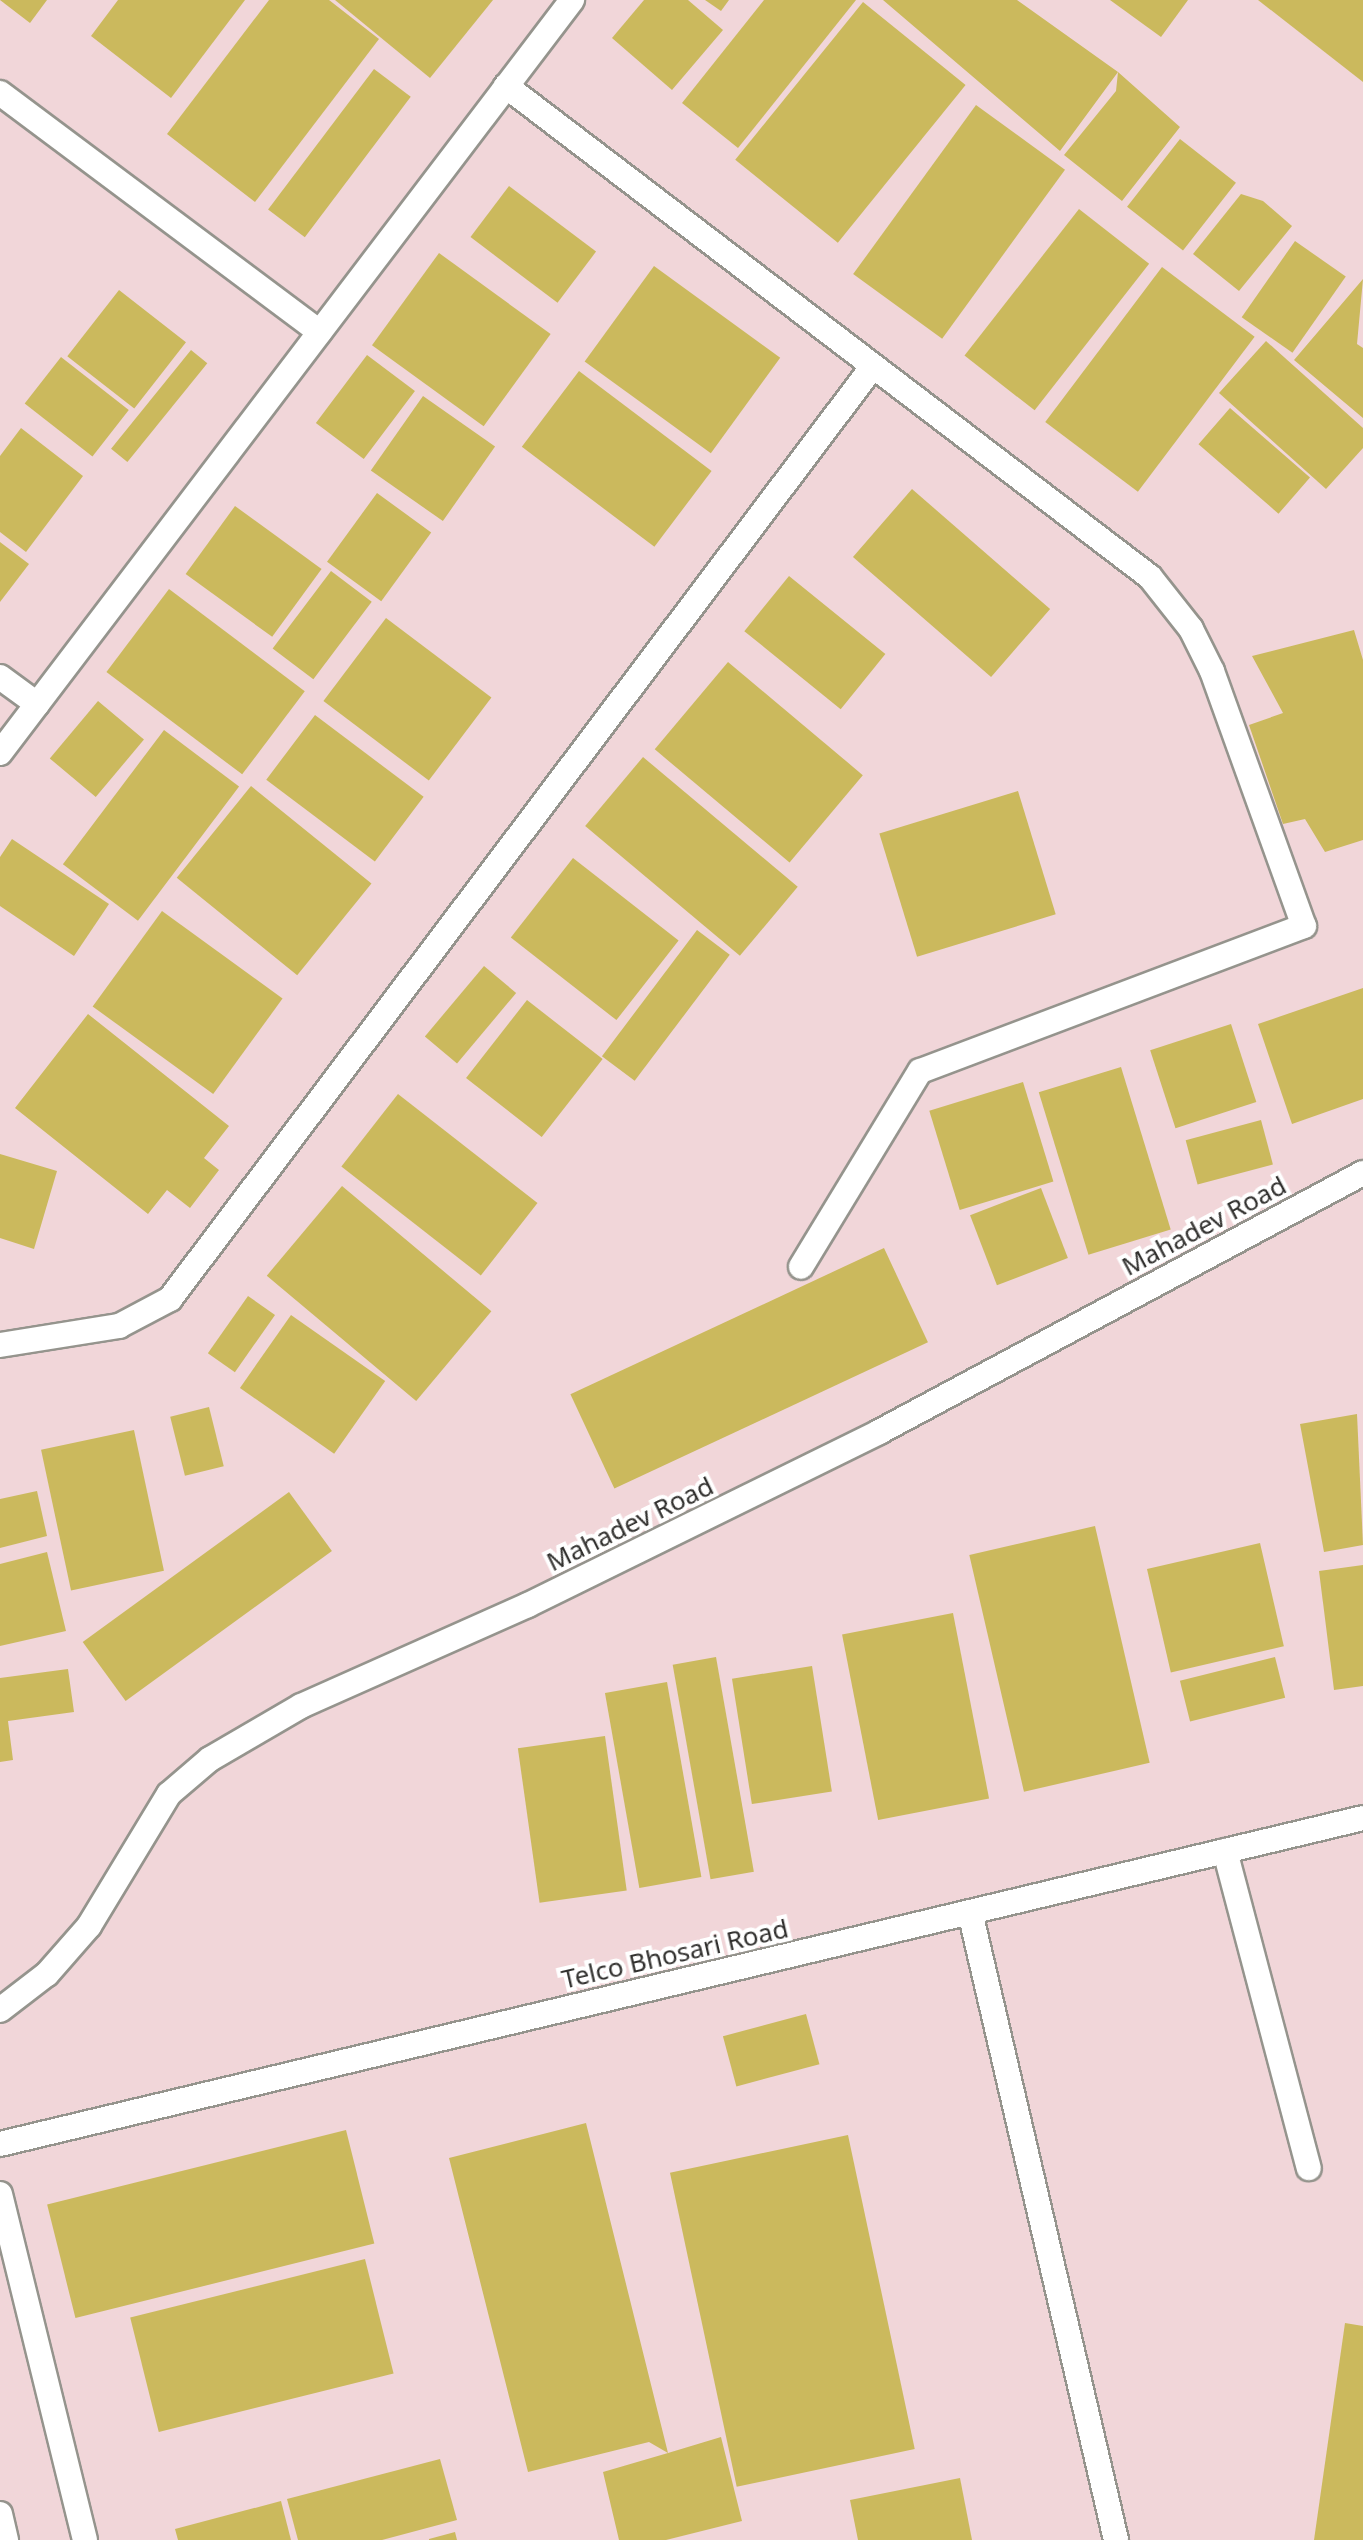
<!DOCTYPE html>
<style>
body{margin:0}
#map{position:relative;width:1363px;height:2540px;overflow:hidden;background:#e9e7e0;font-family:"Noto Sans",sans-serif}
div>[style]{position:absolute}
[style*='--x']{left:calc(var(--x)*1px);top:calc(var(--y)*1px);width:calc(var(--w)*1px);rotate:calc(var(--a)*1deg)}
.industrial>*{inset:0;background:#f1d6d9;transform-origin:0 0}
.building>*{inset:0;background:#cbb95d;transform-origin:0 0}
.roads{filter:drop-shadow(2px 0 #95948d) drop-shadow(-2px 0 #95948d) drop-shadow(0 2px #95948d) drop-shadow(0 -2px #95948d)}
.lane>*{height:24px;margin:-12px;padding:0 12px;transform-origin:12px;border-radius:12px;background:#fff}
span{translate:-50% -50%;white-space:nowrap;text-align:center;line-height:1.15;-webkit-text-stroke:8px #fff;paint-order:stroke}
.street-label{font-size:26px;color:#31302e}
</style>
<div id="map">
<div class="industrial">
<div style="left:0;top:0;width:1363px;height:2540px"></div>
</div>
<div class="building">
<div style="clip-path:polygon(0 0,47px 0,30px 23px)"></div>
<div style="clip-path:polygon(118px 0,245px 0,171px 98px,91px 36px)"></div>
<div style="clip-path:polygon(269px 0,329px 0,379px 39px,255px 202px,167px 134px)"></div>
<div style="clip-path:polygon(335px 0,493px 0,430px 78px)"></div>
<div style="clip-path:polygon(644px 0,688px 0,723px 30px,672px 90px,612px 38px)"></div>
<div style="clip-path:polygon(705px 0,729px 0,721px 11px)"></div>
<div style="clip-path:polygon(764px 0,856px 0,738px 148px,682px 103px)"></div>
<div style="clip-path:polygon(883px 0,1017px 0,1118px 72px,1180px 127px,1122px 201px,1064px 155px,1116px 91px,1118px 72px,1060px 151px)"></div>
<div style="clip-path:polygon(1110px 0,1188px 0,1161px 37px)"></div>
<div style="clip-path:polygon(1258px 0,1363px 0,1363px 82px)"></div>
<div style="left:863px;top:2px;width:132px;height:203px;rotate:39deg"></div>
<div style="left:374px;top:69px;width:46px;height:176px;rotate:37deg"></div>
<div style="left:976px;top:105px;width:110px;height:209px;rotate:36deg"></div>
<div style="left:1180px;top:139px;width:71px;height:86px;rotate:38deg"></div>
<div style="left:509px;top:186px;width:109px;height:64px;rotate:37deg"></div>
<div style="clip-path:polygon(1241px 194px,1263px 201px,1292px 226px,1239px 291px,1193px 254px)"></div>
<div style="left:1079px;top:209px;width:89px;height:186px;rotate:38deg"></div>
<div style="left:1295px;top:241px;width:62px;height:93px;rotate:35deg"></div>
<div style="left:439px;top:253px;width:138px;height:114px;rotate:36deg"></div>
<div style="left:654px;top:266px;width:156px;height:118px;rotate:36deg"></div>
<div style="left:1162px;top:267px;width:116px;height:194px;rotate:37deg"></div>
<div style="clip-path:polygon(1363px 279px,1357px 344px,1363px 348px,1363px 418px,1294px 360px)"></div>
<div style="left:119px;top:290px;width:85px;height:84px;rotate:38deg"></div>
<div style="clip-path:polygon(1266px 341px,1363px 428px,1363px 448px,1326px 489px,1219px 393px)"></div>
<div style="left:191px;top:350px;width:21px;height:127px;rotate:39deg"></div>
<div style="left:367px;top:355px;width:60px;height:85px;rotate:37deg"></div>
<div style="left:61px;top:357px;width:86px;height:59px;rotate:38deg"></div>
<div style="left:579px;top:371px;width:166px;height:95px;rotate:37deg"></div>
<div style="left:423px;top:396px;width:88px;height:91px;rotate:35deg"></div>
<div style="left:1230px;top:408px;width:106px;height:48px;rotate:41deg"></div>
<div style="clip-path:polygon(21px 428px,83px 476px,26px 552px,0 532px,0 456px)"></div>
<div style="left:912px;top:489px;width:183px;height:90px;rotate:41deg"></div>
<div style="left:377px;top:493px;width:67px;height:85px;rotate:36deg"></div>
<div style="left:235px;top:506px;width:107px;height:84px;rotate:36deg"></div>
<div style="clip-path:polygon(0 542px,29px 564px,0 602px)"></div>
<div style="left:331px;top:571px;width:51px;height:97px;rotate:37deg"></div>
<div style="left:789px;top:576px;width:124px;height:71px;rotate:39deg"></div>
<div style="left:169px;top:589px;width:170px;height:104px;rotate:37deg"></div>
<div style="left:386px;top:618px;width:132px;height:104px;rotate:37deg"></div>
<div style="clip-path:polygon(1354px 630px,1363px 660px,1363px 840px,1325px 852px,1305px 819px,1283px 824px,1249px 725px,1283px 713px,1252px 656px)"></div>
<div style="left:728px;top:662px;width:176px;height:114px;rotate:40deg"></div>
<div style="left:98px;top:701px;width:60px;height:75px;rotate:40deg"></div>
<div style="left:315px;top:715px;width:136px;height:81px;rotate:37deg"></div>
<div style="left:164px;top:730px;width:94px;height:168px;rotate:37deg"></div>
<div style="left:643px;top:757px;width:202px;height:90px;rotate:40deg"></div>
<div style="left:251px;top:786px;width:155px;height:118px;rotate:39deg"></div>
<div style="left:1018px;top:791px;width:129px;height:145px;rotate:73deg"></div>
<div style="clip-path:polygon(12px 839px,109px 904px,74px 956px,0 906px,0 857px)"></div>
<div style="left:573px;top:858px;width:134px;height:101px;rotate:38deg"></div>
<div style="left:162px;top:911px;width:149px;height:118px;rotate:36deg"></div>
<div style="left:697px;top:930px;width:41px;height:158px;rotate:37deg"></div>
<div style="left:484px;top:966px;width:42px;height:92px;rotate:40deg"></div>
<div style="clip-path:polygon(1363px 988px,1363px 1099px,1292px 1124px,1258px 1024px)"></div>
<div style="left:527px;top:1000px;width:96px;height:99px;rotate:38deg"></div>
<div style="clip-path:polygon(88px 1014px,229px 1126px,204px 1158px,219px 1170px,190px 1208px,167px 1190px,148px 1214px,15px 1108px)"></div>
<div style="left:1231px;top:1024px;width:82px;height:85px;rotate:72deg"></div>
<div style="left:1121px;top:1067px;width:170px;height:86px;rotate:73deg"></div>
<div style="left:1023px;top:1082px;width:104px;height:98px;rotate:73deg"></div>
<div style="left:398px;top:1094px;width:177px;height:92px;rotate:38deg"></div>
<div style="left:1261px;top:1120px;width:46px;height:78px;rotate:75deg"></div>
<div style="clip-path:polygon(0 1154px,57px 1171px,34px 1249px,0 1238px)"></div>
<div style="left:342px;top:1186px;width:195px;height:117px;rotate:40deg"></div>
<div style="left:1041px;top:1188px;width:75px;height:76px;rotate:69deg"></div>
<div style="left:884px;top:1248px;width:104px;height:346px;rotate:65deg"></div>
<div style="left:248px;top:1296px;width:33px;height:70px;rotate:35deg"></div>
<div style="left:291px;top:1315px;width:115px;height:89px;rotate:35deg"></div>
<div style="left:209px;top:1407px;width:61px;height:40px;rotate:76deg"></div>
<div style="clip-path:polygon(1357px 1414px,1363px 1545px,1324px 1552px,1300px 1424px)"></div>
<div style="left:134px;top:1430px;width:144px;height:95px;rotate:78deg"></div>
<div style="clip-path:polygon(37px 1491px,47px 1536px,0 1548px,0 1499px)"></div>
<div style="left:289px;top:1492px;width:73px;height:255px;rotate:54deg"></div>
<div style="left:1095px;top:1526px;width:243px;height:129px;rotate:77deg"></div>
<div style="left:1260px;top:1543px;width:106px;height:116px;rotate:77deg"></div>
<div style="clip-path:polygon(47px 1552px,66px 1631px,0 1646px,0 1564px)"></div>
<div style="clip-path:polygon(1363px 1565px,1363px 1686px,1334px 1690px,1319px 1571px)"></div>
<div style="left:953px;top:1613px;width:189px;height:113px;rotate:79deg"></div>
<div style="left:716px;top:1657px;width:218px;height:44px;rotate:80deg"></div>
<div style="left:1275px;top:1657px;width:42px;height:98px;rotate:76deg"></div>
<div style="left:812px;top:1666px;width:127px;height:81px;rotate:81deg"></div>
<div style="clip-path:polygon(68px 1669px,74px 1712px,8px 1721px,13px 1760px,0 1762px,0 1678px)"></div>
<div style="left:667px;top:1682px;width:198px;height:63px;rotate:80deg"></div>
<div style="left:605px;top:1736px;width:156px;height:88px;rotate:82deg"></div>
<div style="left:806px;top:2014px;width:52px;height:86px;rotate:75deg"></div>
<div style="clip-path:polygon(586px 2123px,668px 2453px,721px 2437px,742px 2521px,666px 2540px,619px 2540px,603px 2472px,668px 2453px,649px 2442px,528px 2472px,449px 2158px)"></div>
<div style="left:346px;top:2130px;width:117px;height:308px;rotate:76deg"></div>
<div style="left:848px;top:2135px;width:321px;height:182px;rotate:78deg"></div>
<div style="left:365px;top:2259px;width:118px;height:242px;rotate:76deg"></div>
<div style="clip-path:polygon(1345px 2323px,1363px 2326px,1363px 2540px,1314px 2540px)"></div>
<div style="clip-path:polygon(440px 2459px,457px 2520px,382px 2540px,298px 2540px,287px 2499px)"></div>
<div style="clip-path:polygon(960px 2478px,972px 2540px,858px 2540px,850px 2500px)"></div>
<div style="clip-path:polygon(281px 2501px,291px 2540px,178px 2540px,175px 2529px)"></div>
<div style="clip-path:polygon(455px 2532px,457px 2540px,429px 2540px,429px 2539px)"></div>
</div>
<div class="roads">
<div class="lane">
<div style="--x:506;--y:86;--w:810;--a:37.32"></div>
<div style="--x:1150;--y:577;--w:66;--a:51.7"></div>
<div style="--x:1191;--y:629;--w:47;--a:63.4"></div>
<div style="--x:1212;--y:671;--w:271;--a:70.2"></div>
<div style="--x:1304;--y:926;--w:410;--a:159.3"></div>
<div style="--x:920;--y:1071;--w:229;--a:121.3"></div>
<div style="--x:0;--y:93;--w:399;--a:36.8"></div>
<div style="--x:0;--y:677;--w:46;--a:36.1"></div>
<div style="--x:0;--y:753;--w:946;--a:-52.78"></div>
<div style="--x:0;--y:1345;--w:121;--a:-9.1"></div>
<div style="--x:119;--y:1326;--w:58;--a:-27.9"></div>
<div style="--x:170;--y:1299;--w:1168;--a:-53"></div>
<div style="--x:1225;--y:1851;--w:328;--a:75.2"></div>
<div style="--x:970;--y:1912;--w:645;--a:76.91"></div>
<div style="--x:0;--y:2010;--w:59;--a:-37.5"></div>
<div style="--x:47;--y:1974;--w:64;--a:-48.8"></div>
<div style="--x:89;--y:1926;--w:154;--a:-58.8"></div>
<div style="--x:169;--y:1794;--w:54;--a:-40.5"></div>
<div style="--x:210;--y:1759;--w:105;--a:-30.2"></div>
<div style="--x:301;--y:1706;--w:248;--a:-24"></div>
<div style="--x:528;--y:1605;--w:391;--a:-26.2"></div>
<div style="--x:879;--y:1432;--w:549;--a:-28.15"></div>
<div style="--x:0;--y:2144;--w:1401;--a:-13.45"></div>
<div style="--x:0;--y:2194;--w:356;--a:76.2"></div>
<div style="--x:0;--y:2514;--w:27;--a:77"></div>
</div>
</div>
<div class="street-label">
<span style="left:1204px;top:1226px;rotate:-28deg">Mahadev Road</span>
<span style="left:630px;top:1524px;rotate:-26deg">Mahadev Road</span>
<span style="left:675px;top:1954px;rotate:-13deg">Telco Bhosari Road</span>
</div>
</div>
